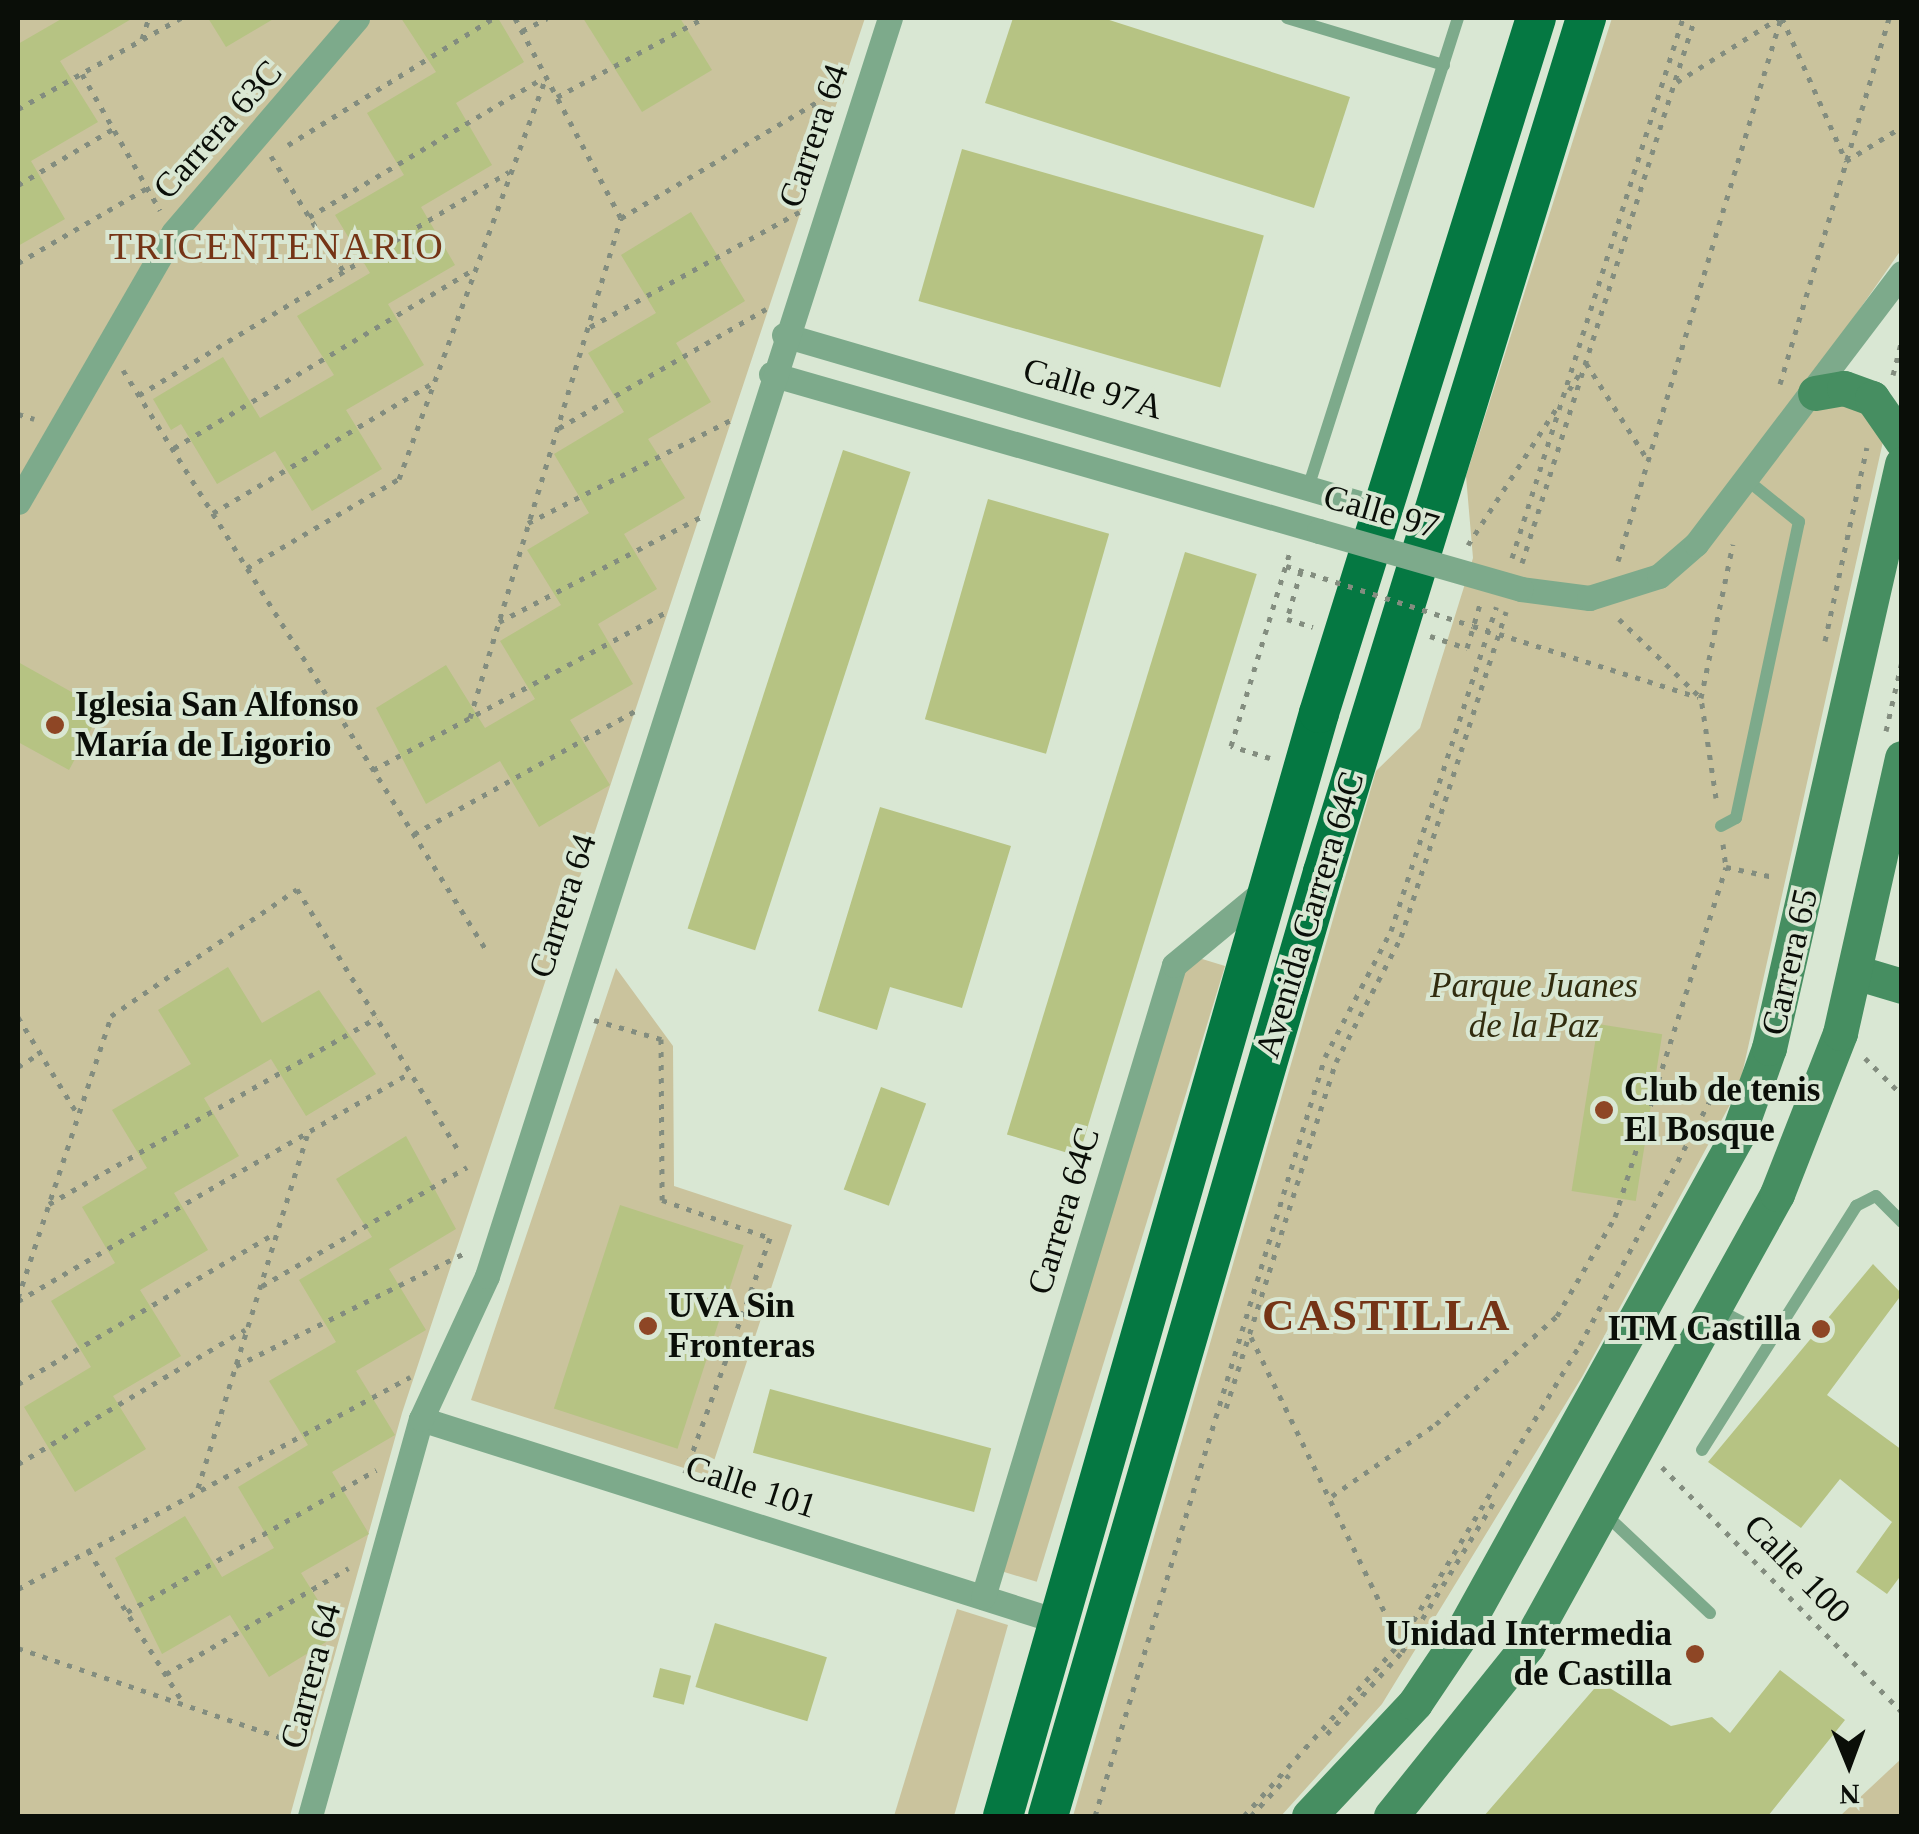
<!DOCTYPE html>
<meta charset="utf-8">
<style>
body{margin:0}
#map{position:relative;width:1919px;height:1834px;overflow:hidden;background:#d9e7d3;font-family:Georgia,serif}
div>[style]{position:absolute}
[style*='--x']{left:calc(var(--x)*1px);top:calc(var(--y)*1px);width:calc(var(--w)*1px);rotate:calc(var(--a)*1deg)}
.green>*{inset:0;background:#cac39d;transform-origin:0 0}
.building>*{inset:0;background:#b6c383;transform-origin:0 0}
.path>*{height:5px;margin-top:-2.5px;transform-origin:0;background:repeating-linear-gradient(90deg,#838d7f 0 5px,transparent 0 13px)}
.lane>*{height:12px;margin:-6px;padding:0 6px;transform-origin:6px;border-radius:6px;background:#7daa8b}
.street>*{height:25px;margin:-12.5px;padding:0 12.5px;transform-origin:12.5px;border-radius:12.5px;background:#7daa8b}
.secondary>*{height:35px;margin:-17.5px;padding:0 17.5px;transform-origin:17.5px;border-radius:17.5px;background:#468e61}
.primary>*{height:40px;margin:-20px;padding:0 20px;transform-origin:20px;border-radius:20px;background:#057842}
.path-bridge>*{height:5px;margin-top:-2.5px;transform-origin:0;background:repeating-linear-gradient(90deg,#838d7f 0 5px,transparent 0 13px)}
.street-bridge>*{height:25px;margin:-12.5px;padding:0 12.5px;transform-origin:12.5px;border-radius:12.5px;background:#7daa8b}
.dots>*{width:28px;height:28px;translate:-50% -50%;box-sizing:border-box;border:5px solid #d9e7d3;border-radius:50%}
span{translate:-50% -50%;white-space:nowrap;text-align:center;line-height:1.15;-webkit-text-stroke:8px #d9e7d3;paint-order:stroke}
.street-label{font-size:35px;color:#0a0e08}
.poi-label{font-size:35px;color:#0a0e08;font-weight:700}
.left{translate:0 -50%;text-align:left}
.right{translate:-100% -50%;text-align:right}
.park-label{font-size:35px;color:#312c0e;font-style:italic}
.neighbourhood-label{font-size:38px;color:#753416;letter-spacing:2.5px}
.district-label{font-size:45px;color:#753416;font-weight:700;letter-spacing:2.5px}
.frame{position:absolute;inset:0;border:20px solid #0a0e08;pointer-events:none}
.north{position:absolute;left:1799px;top:1714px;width:100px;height:100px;-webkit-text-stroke:8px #d9e7d3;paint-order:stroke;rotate:179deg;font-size:28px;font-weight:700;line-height:40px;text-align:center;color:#0a0e08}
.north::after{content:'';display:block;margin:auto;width:35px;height:45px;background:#0a0e08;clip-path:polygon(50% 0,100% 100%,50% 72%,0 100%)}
</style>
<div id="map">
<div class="green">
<div style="clip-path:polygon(18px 18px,865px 18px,402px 1413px,290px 1816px,18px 1816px)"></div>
<div style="clip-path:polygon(1612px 18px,1901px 18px,1901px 250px,1813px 376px,1886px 428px,1739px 1088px,1582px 1377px,1382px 1704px,1281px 1816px,1073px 1816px,1376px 771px,1420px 728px,1473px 558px,1466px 476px)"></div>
<div style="left:1225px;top:966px;width:644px;height:46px;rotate:107deg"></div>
<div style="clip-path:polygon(616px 968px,673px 1046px,674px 1186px,792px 1225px,709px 1476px,471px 1400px)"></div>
<div style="clip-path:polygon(957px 1609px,1008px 1625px,954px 1816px,894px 1816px)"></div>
<div style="clip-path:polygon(1901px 1759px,1901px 1816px,1840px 1816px)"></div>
</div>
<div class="building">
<div style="clip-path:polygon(63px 18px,133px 18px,60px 61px,98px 122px,31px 161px,65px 219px,18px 246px,18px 44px)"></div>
<div style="clip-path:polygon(208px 18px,275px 18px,226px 47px)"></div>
<div style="clip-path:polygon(401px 18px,498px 18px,524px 62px,456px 103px,492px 165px,421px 207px,455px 265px,388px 304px,424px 365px,346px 410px,382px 469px,312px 511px,275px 451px,217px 484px,181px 424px,171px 430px,153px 399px,223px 357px,260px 418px,334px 375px,297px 316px,370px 273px,335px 215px,404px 175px,367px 113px,436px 72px)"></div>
<div style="clip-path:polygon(583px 18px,680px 18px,712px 70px,642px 112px)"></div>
<div style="clip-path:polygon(1013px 18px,1103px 18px,1350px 97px,1314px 208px,985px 103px)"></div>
<div style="left:962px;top:149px;width:314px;height:158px;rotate:16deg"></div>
<div style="clip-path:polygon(691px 212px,745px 301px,676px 343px,711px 402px,648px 439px,685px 498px,624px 534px,657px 589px,598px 624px,633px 684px,570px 720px,610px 785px,539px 827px,500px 761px,426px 804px,376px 708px,446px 665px,485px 728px,535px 699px,500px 641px,561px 605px,527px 550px,589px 513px,554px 454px,624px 412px,588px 353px,656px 313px,621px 255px)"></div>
<div style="left:843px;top:450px;width:71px;height:503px;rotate:18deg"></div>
<div style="left:988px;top:499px;width:126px;height:229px;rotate:16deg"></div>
<div style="left:1185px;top:552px;width:75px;height:609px;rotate:17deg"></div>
<div style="clip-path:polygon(18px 662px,102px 709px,69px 770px,18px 742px)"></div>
<div style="clip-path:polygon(880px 807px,1011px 846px,962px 1008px,890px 987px,877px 1030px,818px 1011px)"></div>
<div style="clip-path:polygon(228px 967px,262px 1023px,319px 990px,376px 1074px,306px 1116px,271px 1059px,204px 1098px,239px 1156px,174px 1193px,208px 1250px,140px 1290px,181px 1356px,113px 1396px,146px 1449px,75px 1492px,24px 1407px,91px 1367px,51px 1301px,115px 1263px,82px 1207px,147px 1168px,112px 1110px,191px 1064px,158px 1010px)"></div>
<div style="left:1598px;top:1024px;width:65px;height:169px;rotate:9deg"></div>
<div style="left:881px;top:1087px;width:48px;height:109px;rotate:20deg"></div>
<div style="clip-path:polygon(406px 1136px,456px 1229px,389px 1269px,426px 1330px,356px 1371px,395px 1435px,332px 1472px,369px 1534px,301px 1573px,339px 1634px,269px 1677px,230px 1615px,162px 1654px,115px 1558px,185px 1516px,222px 1577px,274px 1548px,238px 1487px,308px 1445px,269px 1381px,336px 1342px,299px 1280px,372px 1237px,336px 1179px)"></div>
<div style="left:620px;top:1205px;width:130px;height:214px;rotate:18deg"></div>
<div style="clip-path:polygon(1873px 1264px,1902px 1294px,1827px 1395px,1902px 1450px,1902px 1574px,1887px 1594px,1856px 1572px,1892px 1522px,1840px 1479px,1801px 1528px,1708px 1462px)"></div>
<div style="left:770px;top:1389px;width:229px;height:66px;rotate:15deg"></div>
<div style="left:715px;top:1623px;width:117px;height:67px;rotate:17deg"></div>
<div style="left:660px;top:1668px;width:32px;height:30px;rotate:14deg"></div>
<div style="clip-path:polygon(1780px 1670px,1845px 1720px,1768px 1816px,1484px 1816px,1600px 1682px,1671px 1726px,1712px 1717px,1730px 1733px)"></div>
</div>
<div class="path">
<div style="--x:515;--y:18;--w:226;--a:62.1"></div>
<div style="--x:1782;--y:18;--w:157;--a:65.9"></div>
<div style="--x:1846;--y:161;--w:66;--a:-31.3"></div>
<div style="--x:522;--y:31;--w:28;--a:-27"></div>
<div style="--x:142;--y:39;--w:22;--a:-72"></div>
<div style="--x:82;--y:74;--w:157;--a:60.2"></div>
<div style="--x:1677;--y:82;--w:120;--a:-32.1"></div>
<div style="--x:557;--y:97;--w:167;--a:-28.3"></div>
<div style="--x:18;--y:109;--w:187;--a:-29.2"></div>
<div style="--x:288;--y:145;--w:242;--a:-31.7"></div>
<div style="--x:271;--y:156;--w:137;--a:57.8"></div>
<div style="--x:18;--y:185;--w:110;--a:-30.5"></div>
<div style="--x:309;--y:217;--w:272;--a:-30.7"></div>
<div style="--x:18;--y:263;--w:149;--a:-30.2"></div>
<div style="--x:590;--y:327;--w:239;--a:-28.8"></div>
<div style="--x:1586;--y:363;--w:117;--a:57.5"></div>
<div style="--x:123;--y:370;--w:682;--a:57.94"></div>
<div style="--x:1893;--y:375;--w:37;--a:-76"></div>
<div style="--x:1780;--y:384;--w:382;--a:-73.4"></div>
<div style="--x:1569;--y:390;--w:24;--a:-57"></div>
<div style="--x:139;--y:395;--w:432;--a:-31.1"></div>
<div style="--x:18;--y:414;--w:17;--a:17"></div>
<div style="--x:559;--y:428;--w:239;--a:-29.9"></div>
<div style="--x:174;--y:448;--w:348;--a:-30.8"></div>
<div style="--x:213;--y:513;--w:256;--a:-30.6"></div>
<div style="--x:528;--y:523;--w:228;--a:-26.9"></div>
<div style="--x:1468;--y:545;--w:169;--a:-57.1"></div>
<div style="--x:1512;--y:558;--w:566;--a:-72.43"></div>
<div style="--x:1618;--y:561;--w:567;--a:-73.29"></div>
<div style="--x:1522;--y:563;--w:572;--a:-72.39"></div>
<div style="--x:247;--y:568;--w:176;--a:-30.4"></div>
<div style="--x:399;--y:479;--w:428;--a:-69.9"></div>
<div style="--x:1301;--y:571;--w:50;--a:106.3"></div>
<div style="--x:1287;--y:619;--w:27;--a:17"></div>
<div style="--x:1619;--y:619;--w:114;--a:43.9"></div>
<div style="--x:499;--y:622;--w:228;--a:-27.5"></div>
<div style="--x:1473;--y:626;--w:17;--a:17"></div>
<div style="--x:1499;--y:634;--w:209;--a:17.6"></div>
<div style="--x:1430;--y:636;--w:39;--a:18"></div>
<div style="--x:1467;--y:648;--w:46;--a:-73.5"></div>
<div style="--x:1825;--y:641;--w:198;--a:-77.8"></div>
<div style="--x:470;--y:718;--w:522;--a:-73.2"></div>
<div style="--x:621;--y:218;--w:250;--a:-30.6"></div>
<div style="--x:1886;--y:731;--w:72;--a:-77.1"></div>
<div style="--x:1270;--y:758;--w:41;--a:-162.9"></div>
<div style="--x:1231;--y:746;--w:203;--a:-73.1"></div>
<div style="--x:373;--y:770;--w:337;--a:-28.3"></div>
<div style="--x:1716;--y:798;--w:101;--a:-98.5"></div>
<div style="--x:1701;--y:698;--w:157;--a:-78.3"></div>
<div style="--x:414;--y:834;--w:257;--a:-29.1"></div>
<div style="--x:1723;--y:844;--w:23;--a:83"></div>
<div style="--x:1726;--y:867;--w:49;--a:11.8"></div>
<div style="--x:18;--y:1017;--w:115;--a:58.5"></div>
<div style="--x:594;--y:1020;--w:70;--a:15.8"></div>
<div style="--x:661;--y:1039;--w:161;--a:89.6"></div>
<div style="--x:662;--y:1200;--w:114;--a:19.4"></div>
<div style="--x:770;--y:1238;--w:250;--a:109.9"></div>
<div style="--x:1865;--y:1058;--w:52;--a:45"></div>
<div style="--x:18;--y:1067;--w:26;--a:-32"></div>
<div style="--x:49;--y:1204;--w:377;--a:-29.6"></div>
<div style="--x:262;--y:1286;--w:237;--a:-30.1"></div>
<div style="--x:18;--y:1298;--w:297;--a:-71.7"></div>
<div style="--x:111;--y:1016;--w:225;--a:-34.3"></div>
<div style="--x:297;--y:889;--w:307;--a:58.3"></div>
<div style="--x:18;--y:1301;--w:453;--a:-30.2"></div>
<div style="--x:1251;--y:1337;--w:339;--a:64.1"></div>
<div style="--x:236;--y:1366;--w:258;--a:-26.3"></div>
<div style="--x:18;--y:1384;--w:297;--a:-30.4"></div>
<div style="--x:1226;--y:1408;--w:363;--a:-72.4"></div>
<div style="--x:1336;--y:1062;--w:141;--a:-62.5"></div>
<div style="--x:1401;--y:937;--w:342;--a:-72.1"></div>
<div style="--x:18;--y:1464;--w:264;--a:-30.6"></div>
<div style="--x:1662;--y:1467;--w:343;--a:45.6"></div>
<div style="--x:198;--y:1488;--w:369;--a:-72.8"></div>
<div style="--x:1332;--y:1496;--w:126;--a:-34.7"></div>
<div style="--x:1436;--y:1424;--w:162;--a:-41.8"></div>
<div style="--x:1557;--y:1316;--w:115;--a:-59.6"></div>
<div style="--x:1615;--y:1217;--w:367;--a:-72.4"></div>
<div style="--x:88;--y:1550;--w:181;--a:58.1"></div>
<div style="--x:18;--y:1589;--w:446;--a:-28.4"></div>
<div style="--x:127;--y:1612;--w:287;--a:-29.7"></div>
<div style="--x:18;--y:1648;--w:301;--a:18.8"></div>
<div style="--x:166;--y:1674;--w:211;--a:-30.1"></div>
<div style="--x:1327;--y:1734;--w:111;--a:-47.6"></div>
<div style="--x:1402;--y:1652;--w:178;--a:-58.5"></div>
<div style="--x:1095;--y:1816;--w:793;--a:-73.14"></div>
<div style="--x:1325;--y:1057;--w:142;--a:-62.4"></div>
<div style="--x:1391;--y:931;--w:341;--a:-72"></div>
<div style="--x:1244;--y:1816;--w:233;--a:-48"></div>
<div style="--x:1400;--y:1643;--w:348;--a:-58.9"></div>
<div style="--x:1580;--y:1345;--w:296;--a:-62"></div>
<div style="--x:1251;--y:1816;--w:56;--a:-47.2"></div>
</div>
<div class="lane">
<div style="--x:1287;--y:18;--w:164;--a:16.7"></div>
<div style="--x:1308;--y:488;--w:493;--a:-72.3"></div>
<div style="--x:1721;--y:826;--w:17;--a:-28"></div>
<div style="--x:1736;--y:818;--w:303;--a:-78"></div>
<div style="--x:1799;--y:522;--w:67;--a:-141.1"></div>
<div style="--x:1717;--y:1309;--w:62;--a:27.8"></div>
<div style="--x:1702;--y:1450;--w:289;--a:-57.7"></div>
<div style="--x:1856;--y:1206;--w:22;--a:-27"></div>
<div style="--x:1876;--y:1196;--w:37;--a:45"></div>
<div style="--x:1606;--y:1515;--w:143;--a:43.3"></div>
</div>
<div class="street">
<div style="--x:784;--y:335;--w:624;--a:16.29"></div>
<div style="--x:771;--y:374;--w:570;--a:15.99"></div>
<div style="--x:18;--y:502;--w:310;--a:-60"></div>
<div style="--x:173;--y:233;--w:283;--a:-49.4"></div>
<div style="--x:1521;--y:589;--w:69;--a:7.5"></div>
<div style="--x:1589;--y:598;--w:73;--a:-17.4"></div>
<div style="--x:1659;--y:576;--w:49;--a:-40.9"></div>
<div style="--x:1696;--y:544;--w:340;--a:-52.8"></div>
<div style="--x:421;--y:1419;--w:670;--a:17.62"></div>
<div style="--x:983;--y:1597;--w:660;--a:-73.18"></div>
<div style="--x:1174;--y:965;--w:121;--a:-39.6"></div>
<div style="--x:310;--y:1816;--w:412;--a:-74.4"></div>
<div style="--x:421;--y:1419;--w:157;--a:-65.2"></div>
<div style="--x:487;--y:1276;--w:1321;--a:-72.24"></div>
</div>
<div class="secondary">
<div style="--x:1815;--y:393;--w:29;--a:-10"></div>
<div style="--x:1844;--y:388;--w:30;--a:20"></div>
<div style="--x:1872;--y:398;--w:52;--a:55.1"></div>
<div style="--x:1855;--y:972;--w:49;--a:16.6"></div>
<div style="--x:1309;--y:1816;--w:155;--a:-46.8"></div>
<div style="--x:1415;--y:1703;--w:81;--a:-56.1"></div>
<div style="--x:1460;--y:1636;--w:574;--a:-61.02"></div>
<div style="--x:1738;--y:1134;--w:91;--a:-70.2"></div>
<div style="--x:1769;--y:1048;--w:599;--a:-77.17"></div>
<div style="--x:1391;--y:1816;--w:218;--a:-51.3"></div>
<div style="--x:1527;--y:1646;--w:517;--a:-61.05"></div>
<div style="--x:1777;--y:1194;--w:173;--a:-68.6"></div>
<div style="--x:1840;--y:1033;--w:282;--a:-77.3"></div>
</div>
<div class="primary">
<div style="--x:1003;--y:1816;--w:1147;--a:-74.01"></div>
<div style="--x:1319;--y:713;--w:728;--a:-72.66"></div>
<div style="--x:1048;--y:1816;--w:983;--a:-73.76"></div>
<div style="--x:1323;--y:872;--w:894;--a:-72.88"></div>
</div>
<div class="path-bridge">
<div style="--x:1286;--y:566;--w:196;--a:17.8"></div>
</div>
<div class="street-bridge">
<div style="--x:1319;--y:531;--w:210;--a:16"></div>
</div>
<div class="dots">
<div style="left:55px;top:725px;background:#8e4625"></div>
<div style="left:1604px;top:1110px;background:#8e4625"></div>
<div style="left:648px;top:1326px;background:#8e4625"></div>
<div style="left:1821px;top:1329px;background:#8e4625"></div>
<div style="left:1695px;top:1654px;background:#8e4625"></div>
</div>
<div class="street-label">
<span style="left:218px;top:130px;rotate:-48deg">Carrera 63C</span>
<span style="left:814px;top:136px;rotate:-71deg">Carrera 64</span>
<span style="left:1093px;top:389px;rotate:16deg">Calle 97A</span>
<span style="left:1381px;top:512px;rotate:16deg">Calle 97</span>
<span style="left:563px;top:906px;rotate:-72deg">Carrera 64</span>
<span style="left:1310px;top:915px;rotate:-73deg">Avenida Carrera 64C</span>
<span style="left:1790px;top:962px;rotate:-77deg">Carrera 65</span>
<span style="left:1064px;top:1211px;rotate:-73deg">Carrera 64C</span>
<span style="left:751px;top:1487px;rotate:18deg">Calle 101</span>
<span style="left:1797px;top:1569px;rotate:46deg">Calle 100</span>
<span style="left:311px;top:1676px;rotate:-75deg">Carrera 64</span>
</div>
<div class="poi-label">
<span class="left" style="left:75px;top:725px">Iglesia San Alfonso<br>María de Ligorio</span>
<span class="left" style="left:1624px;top:1110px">Club de tenis<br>El Bosque</span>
<span class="left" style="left:668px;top:1326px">UVA Sin<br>Fronteras</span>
<span class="right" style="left:1801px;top:1329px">ITM Castilla</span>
<span class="right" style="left:1672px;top:1654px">Unidad Intermedia<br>de Castilla</span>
</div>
<div class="park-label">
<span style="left:1534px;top:1006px">Parque Juanes<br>de la Paz</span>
</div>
<div class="neighbourhood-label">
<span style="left:277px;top:247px">TRICENTENARIO</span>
</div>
<div class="district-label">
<span style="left:1387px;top:1316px">CASTILLA</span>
</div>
<div class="frame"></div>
<div class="north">N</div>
</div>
